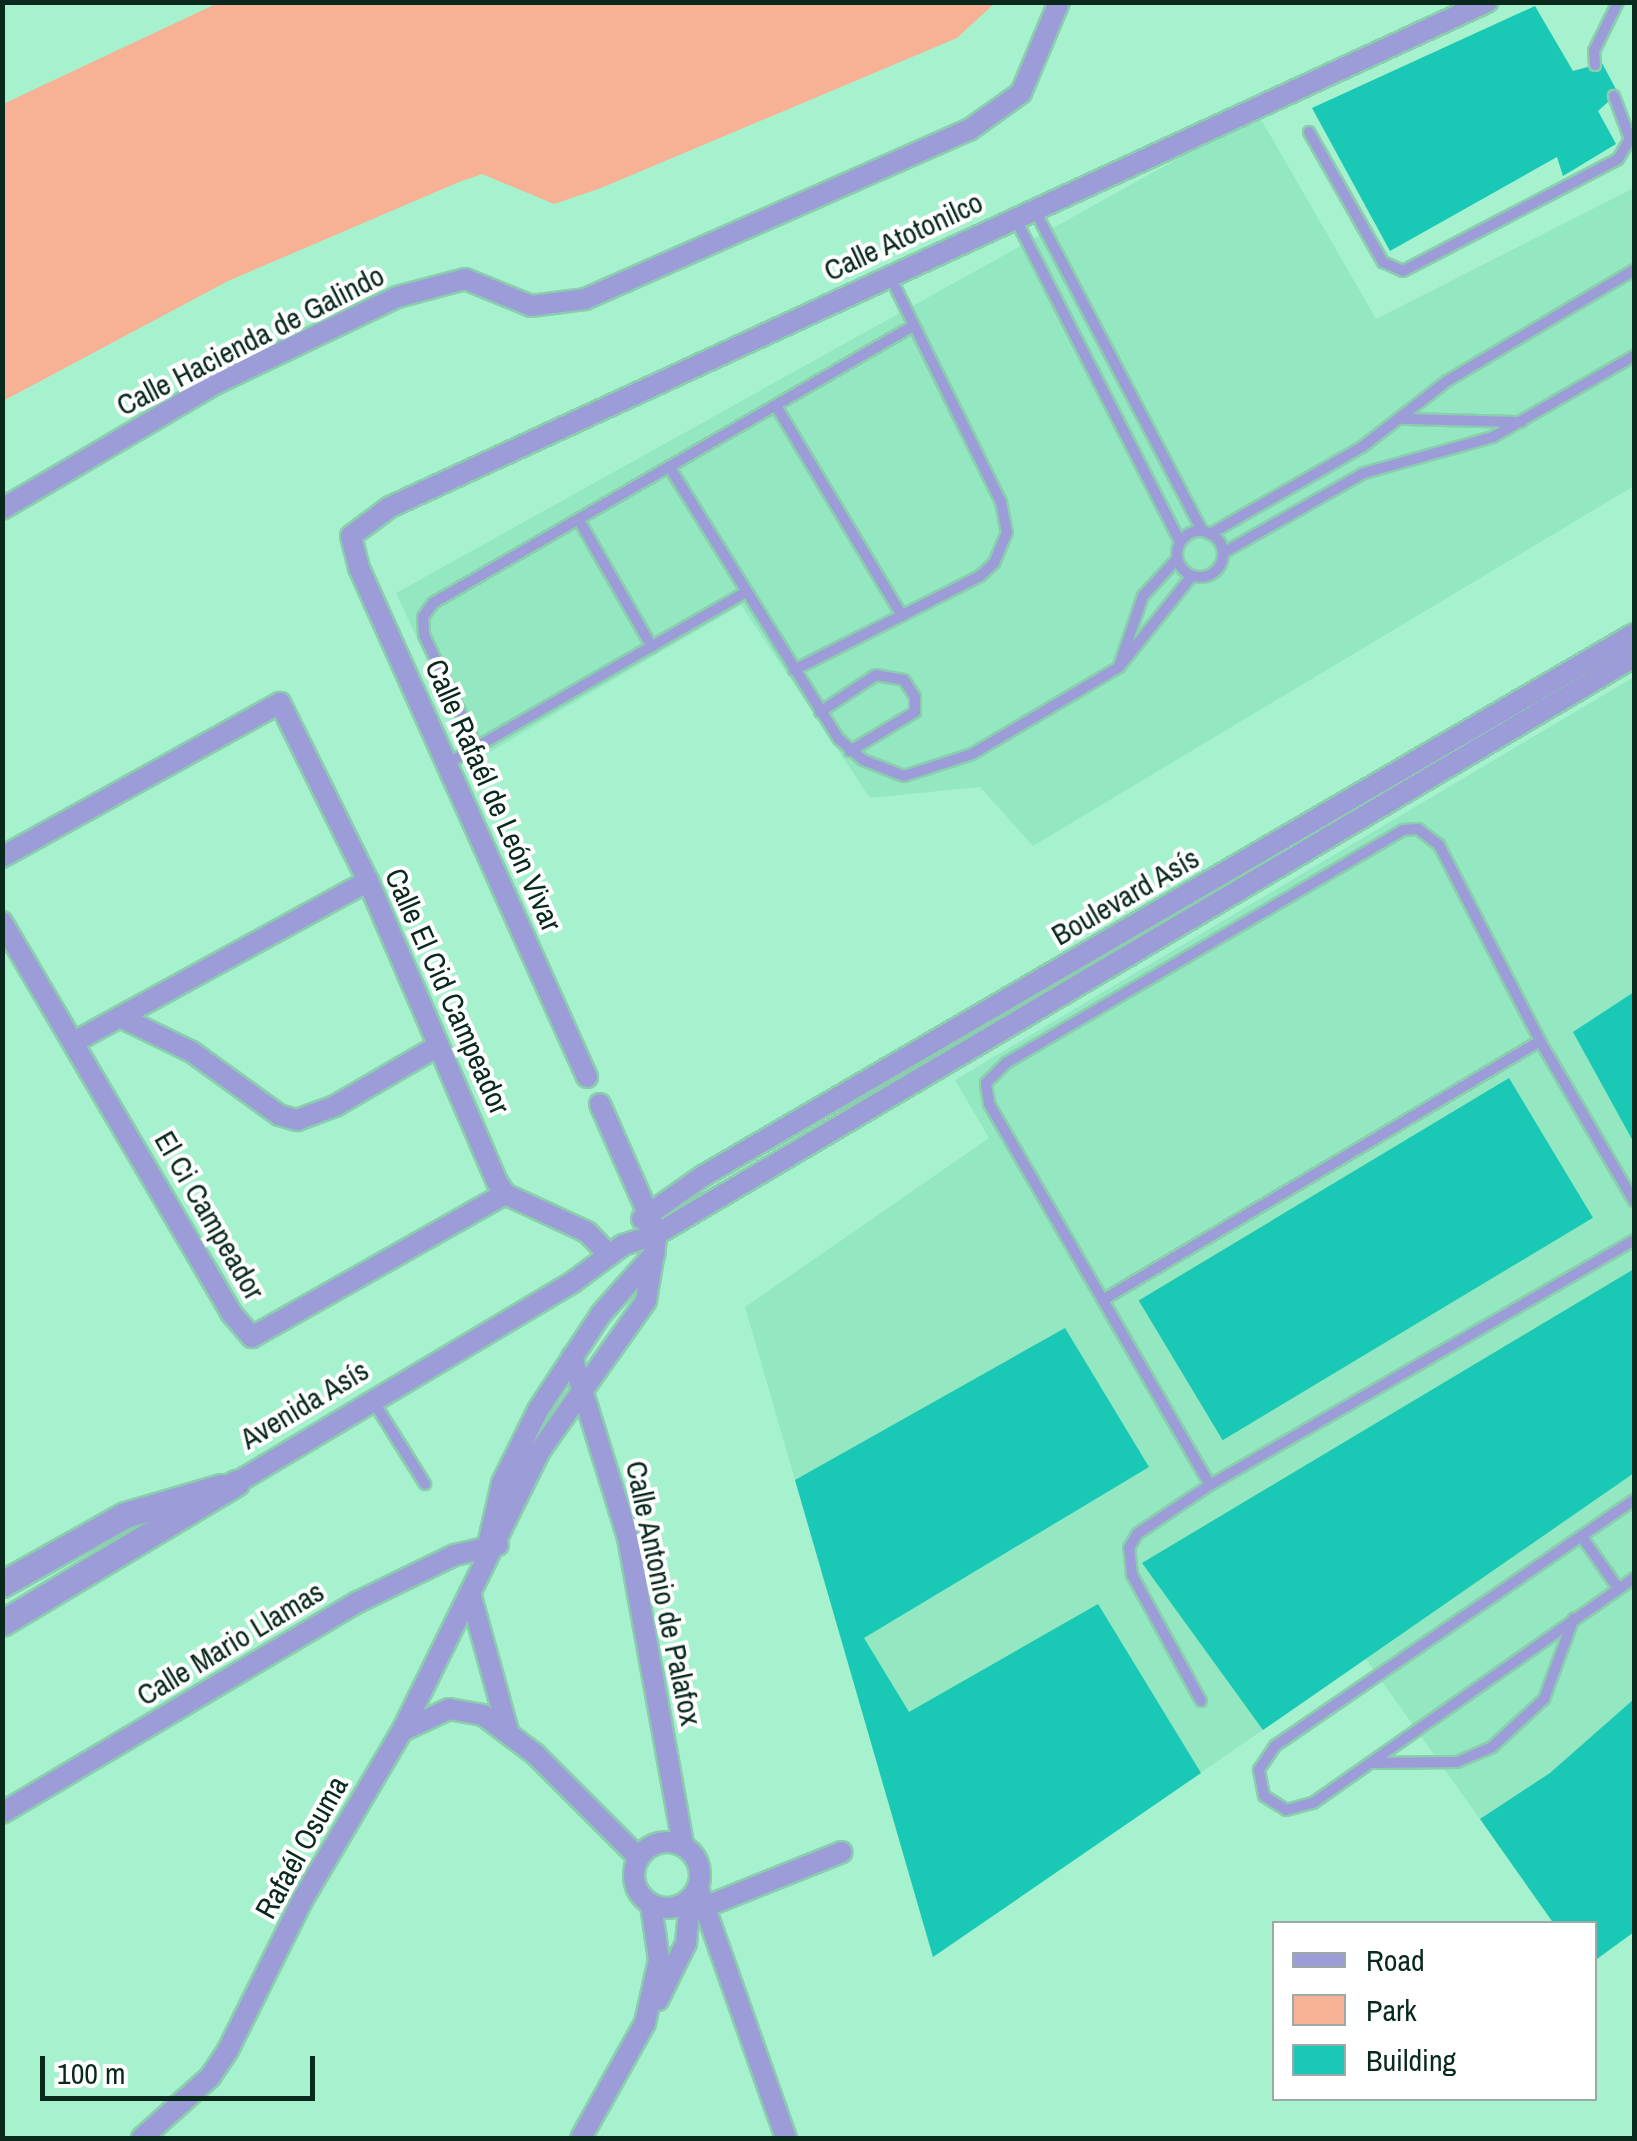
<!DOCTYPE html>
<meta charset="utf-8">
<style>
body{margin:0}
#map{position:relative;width:1637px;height:2141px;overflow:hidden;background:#a7f2ce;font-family:"Archivo Narrow",sans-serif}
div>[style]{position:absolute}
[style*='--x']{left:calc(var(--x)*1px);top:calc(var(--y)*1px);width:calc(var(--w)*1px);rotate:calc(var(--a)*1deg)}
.built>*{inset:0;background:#93e8c1}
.green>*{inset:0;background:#f7b194}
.building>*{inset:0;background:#1ac8b6;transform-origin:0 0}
.roads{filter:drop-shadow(2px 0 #8bceae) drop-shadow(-2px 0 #8bceae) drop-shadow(0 2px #8bceae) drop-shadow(0 -2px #8bceae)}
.service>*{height:10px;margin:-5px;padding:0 5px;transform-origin:5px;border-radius:5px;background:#9c9dd8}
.service>.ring{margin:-5px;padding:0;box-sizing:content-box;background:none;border:10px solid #9c9dd8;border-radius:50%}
.minor>*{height:20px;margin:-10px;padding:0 10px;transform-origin:10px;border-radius:10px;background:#9c9dd8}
.minor>.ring{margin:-10px;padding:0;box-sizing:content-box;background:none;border:20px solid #9c9dd8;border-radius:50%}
.tertiary>*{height:25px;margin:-12.5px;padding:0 12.5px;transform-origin:12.5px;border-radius:12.5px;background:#9c9dd8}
span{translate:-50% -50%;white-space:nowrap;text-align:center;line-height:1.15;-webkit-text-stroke:8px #fff;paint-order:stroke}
.street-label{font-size:30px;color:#09291c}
.frame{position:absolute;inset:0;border:5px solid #09291c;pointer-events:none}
.legend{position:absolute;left:1272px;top:1921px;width:325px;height:180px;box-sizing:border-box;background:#fff;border:2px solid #9da9a4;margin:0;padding:12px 18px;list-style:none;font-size:30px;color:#09291c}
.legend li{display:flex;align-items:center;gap:20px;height:50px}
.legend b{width:50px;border:2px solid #9da9a4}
.scale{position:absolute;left:40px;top:2056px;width:275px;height:45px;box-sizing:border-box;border:5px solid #09291c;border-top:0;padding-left:12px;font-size:30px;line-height:35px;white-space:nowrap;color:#09291c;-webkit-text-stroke:8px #fff;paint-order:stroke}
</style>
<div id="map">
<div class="built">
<div style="clip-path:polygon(1258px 114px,1376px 319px,1634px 188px,1634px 486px,1033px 846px,980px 787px,870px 798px,741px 605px,474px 761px,396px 593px)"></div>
<div style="clip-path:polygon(1634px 677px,1634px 1932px,1595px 1961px,1594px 1924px,1554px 1923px,1366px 1659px,933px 1957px,745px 1307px,989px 1138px,955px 1080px)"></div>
</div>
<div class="green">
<div style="clip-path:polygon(218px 3px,218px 2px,995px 3px,957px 38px,601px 188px,554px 204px,482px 174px,459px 182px,228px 281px,3px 401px,3px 104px)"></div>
</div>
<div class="building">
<div style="clip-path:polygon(1535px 6px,1573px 71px,1602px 63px,1618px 93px,1598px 111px,1616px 144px,1563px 176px,1557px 157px,1390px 251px,1312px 108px)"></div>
<div style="clip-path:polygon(1634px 992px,1634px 1143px,1573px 1032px)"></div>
<div style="left:1509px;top:1078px;width:163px;height:432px;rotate:59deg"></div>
<div style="clip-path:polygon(1634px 1269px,1634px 1473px,1263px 1730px,1142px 1563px)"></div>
<div style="clip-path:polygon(1065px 1328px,1149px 1467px,864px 1638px,909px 1712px,1098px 1604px,1201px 1773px,933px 1957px,795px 1480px)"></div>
<div style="clip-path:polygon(1634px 1699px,1634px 1932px,1594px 1961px,1594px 1924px,1554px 1924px,1480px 1819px,1550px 1773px)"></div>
</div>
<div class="roads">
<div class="service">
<div style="--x:1595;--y:65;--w:14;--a:-94"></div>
<div style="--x:1594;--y:51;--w:55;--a:-63.9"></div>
<div style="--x:1309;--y:132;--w:150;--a:60.4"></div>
<div style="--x:1383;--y:262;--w:22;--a:24"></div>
<div style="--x:1403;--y:271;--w:242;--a:-27.5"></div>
<div style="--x:1618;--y:159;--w:23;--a:-59"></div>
<div style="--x:1630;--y:139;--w:46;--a:-110.4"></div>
<div style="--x:1034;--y:209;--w:363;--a:62.4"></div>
<div style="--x:1015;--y:218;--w:364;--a:63"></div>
<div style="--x:776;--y:406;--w:245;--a:59"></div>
<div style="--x:1403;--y:419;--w:118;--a:1.5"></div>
<div style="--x:670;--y:468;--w:319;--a:58.1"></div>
<div style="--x:839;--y:739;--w:32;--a:41"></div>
<div style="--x:863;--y:760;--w:44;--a:21.3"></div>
<div style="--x:904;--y:776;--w:71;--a:-17.9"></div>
<div style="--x:972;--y:754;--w:171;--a:-30.6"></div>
<div style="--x:1119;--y:667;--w:117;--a:-51.3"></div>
<div style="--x:579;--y:520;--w:146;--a:60.1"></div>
<div class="ring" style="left:1177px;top:531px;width:36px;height:36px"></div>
<div style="--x:1210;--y:534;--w:175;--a:-29.8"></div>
<div style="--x:1362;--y:447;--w:108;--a:-37.8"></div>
<div style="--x:1447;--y:381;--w:217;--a:-30.7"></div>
<div style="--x:1223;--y:553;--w:162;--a:-29.6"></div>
<div style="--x:1364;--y:473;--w:134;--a:-15.6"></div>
<div style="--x:1493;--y:437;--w:163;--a:-29.9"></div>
<div style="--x:1119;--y:666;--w:74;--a:-71.1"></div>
<div style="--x:1143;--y:596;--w:50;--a:-47.4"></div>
<div style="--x:794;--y:670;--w:208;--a:-26.8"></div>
<div style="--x:980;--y:576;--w:19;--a:-43"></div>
<div style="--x:994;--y:563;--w:33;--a:-67"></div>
<div style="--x:1007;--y:533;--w:32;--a:-101"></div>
<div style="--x:1001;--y:502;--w:252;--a:-116.2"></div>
<div style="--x:820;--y:712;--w:67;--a:-33.5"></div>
<div style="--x:876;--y:675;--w:28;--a:10"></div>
<div style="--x:904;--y:680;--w:20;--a:57"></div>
<div style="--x:915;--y:697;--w:15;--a:90"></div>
<div style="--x:915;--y:712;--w:76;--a:149"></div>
<div style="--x:477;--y:748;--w:125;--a:-115.1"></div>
<div style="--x:424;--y:635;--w:18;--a:-93"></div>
<div style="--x:423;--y:617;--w:17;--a:-54"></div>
<div style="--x:433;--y:603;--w:554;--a:-29.99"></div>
<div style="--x:447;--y:764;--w:345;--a:-29.9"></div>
<div style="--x:1106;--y:1298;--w:504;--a:-30.63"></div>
<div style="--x:373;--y:1401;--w:98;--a:57.9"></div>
<div style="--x:1210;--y:1485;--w:441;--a:-120.1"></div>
<div style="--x:989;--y:1103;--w:20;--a:-99"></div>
<div style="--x:986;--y:1083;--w:28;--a:-45"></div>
<div style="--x:1006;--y:1063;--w:460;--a:-30.4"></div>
<div style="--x:1403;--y:830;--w:15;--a:-4"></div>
<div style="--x:1418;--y:829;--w:26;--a:37"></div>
<div style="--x:1439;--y:845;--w:220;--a:62.7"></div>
<div style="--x:1540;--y:1041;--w:186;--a:59.6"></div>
<div style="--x:1634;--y:1500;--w:435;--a:145.6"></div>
<div style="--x:1275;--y:1746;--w:29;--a:124"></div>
<div style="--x:1259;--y:1770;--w:26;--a:79"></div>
<div style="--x:1264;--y:1796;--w:26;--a:32"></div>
<div style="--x:1286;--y:1810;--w:28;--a:-15"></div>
<div style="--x:1313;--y:1803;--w:392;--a:-35"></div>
<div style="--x:1582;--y:1537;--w:62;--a:54.8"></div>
<div style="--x:1201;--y:1701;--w:144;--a:-118.7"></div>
<div style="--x:1132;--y:1575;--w:27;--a:-96"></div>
<div style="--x:1129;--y:1548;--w:16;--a:-60"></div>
<div style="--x:1137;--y:1534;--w:88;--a:-33.9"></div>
<div style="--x:1210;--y:1485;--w:490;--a:-30"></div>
<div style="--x:1370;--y:1763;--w:87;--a:-0.7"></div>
<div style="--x:1457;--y:1762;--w:38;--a:-23"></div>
<div style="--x:1492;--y:1747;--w:71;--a:-42.7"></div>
<div style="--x:1544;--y:1699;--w:86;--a:-69.7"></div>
</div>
<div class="minor">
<div style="--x:2;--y:509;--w:247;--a:-30.4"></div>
<div style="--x:215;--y:384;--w:202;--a:-25.5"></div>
<div style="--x:397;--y:297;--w:70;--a:-14.8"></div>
<div style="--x:465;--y:279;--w:71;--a:22.2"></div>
<div style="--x:531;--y:306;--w:54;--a:-7.4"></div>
<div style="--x:585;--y:299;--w:420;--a:-23.8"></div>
<div style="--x:969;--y:130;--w:64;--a:-35.4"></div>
<div style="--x:1021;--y:93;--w:99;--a:-67.3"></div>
<div style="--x:2;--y:857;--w:318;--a:-29"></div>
<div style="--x:280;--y:703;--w:199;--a:63.7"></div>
<div style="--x:368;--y:881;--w:327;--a:66.8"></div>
<div style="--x:497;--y:1182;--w:14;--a:56"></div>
<div style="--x:505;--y:1194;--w:90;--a:24.9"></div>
<div style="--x:587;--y:1232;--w:32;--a:46"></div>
<div style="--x:2;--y:922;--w:453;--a:59.6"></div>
<div style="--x:231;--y:1313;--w:32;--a:49"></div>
<div style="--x:252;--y:1337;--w:291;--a:-29.5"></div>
<div style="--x:120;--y:1017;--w:80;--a:25.9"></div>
<div style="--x:192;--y:1052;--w:107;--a:35.9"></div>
<div style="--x:279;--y:1115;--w:19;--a:16"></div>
<div style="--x:297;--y:1120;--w:40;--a:-20.2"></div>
<div style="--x:335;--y:1106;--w:119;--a:-30.2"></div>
<div style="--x:76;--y:1041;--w:333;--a:-28.7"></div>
<div style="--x:587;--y:1077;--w:558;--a:-114.13"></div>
<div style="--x:359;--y:568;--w:33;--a:-104"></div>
<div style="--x:351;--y:536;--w:49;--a:-36.6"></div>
<div style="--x:390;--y:507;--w:1208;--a:-24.72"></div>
<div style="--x:642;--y:1219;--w:75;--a:-35.2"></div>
<div style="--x:703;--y:1176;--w:1077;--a:-30.21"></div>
<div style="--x:572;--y:1357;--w:189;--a:72.8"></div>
<div style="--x:628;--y:1538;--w:312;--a:79.8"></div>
<div style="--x:236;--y:1483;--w:392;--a:-30.8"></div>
<div style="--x:573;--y:1282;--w:62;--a:-36.5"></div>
<div style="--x:623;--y:1245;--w:36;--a:-18"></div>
<div style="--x:657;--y:1234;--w:1135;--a:-30.57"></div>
<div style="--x:485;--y:1558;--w:77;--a:-77.2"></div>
<div style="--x:502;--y:1483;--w:81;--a:-63.7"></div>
<div style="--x:538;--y:1410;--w:115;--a:-56.7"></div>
<div style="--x:601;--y:1314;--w:81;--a:-48.5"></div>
<div style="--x:470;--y:1593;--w:143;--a:74.6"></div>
<div style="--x:402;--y:1731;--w:52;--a:-25.1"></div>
<div style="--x:449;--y:1709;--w:35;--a:10"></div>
<div style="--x:483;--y:1715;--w:65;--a:36.9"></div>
<div style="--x:535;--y:1754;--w:146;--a:45"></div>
<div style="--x:2;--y:1813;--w:414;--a:-30.7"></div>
<div style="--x:358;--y:1602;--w:108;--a:-25.9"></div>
<div style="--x:455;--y:1555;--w:44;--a:-13.1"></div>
<div class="ring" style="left:634px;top:1842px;width:46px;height:46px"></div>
<div style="--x:698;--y:1888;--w:265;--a:70.6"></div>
<div style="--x:707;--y:1906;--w:145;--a:-21.8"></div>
<div style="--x:658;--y:2000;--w:64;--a:-63.8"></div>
<div style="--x:686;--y:1943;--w:43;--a:-84.7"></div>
<div style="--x:142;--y:2138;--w:91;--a:-41.9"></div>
<div style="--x:210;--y:2077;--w:32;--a:-56"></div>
<div style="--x:228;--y:2050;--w:169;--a:-63.6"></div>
<div style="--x:303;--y:1899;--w:195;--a:-59.5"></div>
<div style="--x:402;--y:1731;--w:311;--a:-63.8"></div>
<div style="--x:539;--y:1452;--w:185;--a:-54.7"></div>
<div style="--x:646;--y:1301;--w:68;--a:-80.7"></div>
<div style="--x:657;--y:1234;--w:142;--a:-113.7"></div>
<div style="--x:581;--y:2138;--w:132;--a:-60.9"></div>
<div style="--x:645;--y:2023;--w:65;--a:-77.5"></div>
<div style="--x:659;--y:1960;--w:56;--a:-98.3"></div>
</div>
<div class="tertiary">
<div style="--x:2;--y:1584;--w:141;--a:-29.3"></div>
<div style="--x:125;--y:1515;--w:100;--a:-16.3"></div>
<div style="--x:2;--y:1623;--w:273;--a:-30.9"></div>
</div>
</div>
<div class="street-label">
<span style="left:903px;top:236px;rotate:-25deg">Calle Atotonilco</span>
<span style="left:250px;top:340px;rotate:-27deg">Calle Hacienda de Galindo</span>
<span style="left:494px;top:795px;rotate:66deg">Calle Rafaél de León Vivar</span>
<span style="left:1125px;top:896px;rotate:-30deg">Boulevard Asís</span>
<span style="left:448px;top:991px;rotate:66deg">Calle El Cid Campeador</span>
<span style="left:210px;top:1215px;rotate:60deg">El Ci Campeador</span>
<span style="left:304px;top:1404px;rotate:-31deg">Avenida Asís</span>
<span style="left:664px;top:1593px;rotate:78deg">Calle Antonio de Palafox</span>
<span style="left:230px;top:1643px;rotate:-31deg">Calle Mario Llamas</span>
<span style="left:301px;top:1847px;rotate:-61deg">Rafaél Osuma</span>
</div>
<div class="frame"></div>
<ul class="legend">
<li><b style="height:12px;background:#9c9dd8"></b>Road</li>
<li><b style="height:28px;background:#f7b194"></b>Park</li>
<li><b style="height:28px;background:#1ac8b6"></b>Building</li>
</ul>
<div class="scale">100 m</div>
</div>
